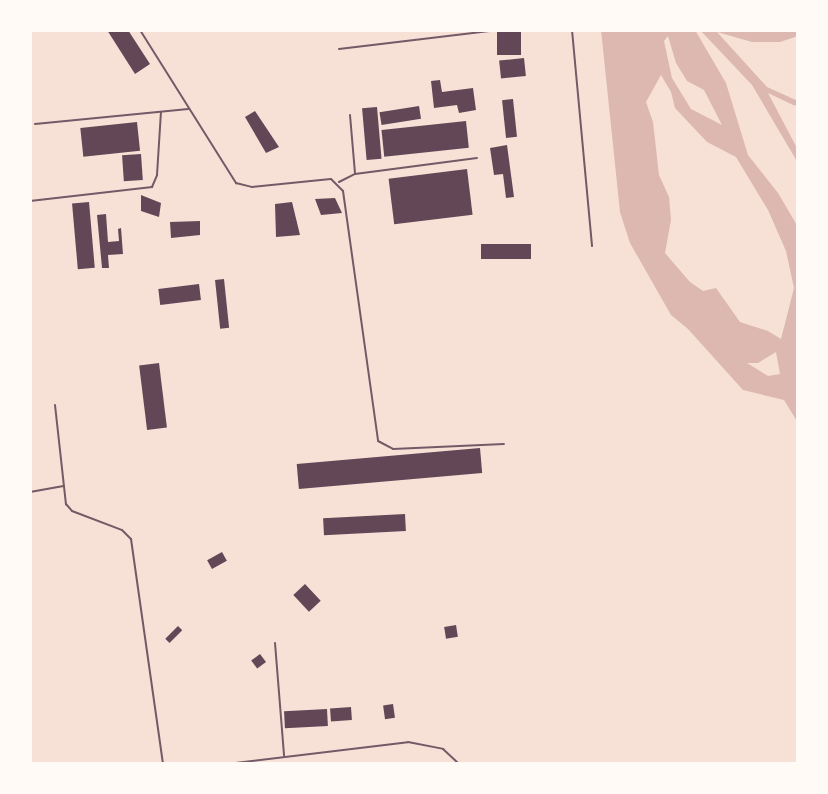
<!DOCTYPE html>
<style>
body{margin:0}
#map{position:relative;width:828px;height:794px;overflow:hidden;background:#f7e1d7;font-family:Mulish,sans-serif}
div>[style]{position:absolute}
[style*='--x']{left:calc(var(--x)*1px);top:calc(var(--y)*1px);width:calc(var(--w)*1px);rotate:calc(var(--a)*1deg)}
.water>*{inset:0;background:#dcb8b0}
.building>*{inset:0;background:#644757;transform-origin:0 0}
.service>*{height:2px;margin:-1px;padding:0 1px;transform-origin:1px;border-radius:1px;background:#755966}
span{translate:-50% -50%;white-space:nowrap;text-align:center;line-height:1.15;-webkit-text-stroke:7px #fffaf5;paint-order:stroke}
.frame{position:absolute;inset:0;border:32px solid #fffaf5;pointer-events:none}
</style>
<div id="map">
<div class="water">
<div style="clip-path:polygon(evenodd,601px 30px,695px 30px,726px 83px,748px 155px,778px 193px,798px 227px,798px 423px,784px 400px,743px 390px,688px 329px,671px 315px,630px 243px,620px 212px,601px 30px,668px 36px,676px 63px,687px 81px,704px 90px,722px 125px,691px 109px,672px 78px,664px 41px,668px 36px,601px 30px,661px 75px,671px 92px,675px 108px,707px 142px,736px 157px,768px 210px,786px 251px,794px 288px,781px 339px,768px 331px,740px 322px,716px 288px,703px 291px,690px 282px,665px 253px,671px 220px,669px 197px,659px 175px,653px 122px,646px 102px,661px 75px,601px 30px,776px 352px,780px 374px,768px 376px,747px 363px,758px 363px,776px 352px)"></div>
<div style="clip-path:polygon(700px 30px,798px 30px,798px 36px,780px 42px,752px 42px,717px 32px,767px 87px,798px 101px,798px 106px,793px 105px,768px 93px,798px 150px,798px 163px,752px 85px)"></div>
</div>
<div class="building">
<div style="clip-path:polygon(107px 30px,128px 30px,150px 64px,135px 74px)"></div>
<div style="left:497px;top:30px;width:24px;height:25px"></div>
<div style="left:524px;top:58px;width:18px;height:25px;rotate:84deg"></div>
<div style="clip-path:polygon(440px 80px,442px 92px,473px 88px,476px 110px,459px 113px,457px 105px,434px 108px,431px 81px)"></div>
<div style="left:513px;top:99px;width:38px;height:11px;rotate:84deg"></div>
<div style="left:419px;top:106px;width:13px;height:40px;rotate:81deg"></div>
<div style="left:377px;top:107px;width:52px;height:15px;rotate:85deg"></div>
<div style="clip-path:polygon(255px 111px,279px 147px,266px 153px,245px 117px)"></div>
<div style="left:466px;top:121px;width:27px;height:85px;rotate:84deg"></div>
<div style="left:137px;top:122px;width:29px;height:57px;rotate:84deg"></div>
<div style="clip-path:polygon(507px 145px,514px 197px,506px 198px,503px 174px,494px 175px,490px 148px)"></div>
<div style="left:141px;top:154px;width:26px;height:19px;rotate:86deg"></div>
<div style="left:467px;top:169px;width:46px;height:79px;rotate:83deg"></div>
<div style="clip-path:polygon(141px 195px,161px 203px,159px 217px,141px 211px)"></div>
<div style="clip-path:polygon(335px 198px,342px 213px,321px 215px,315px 199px)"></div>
<div style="left:89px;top:202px;width:66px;height:17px;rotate:85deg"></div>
<div style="clip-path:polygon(292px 202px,300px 235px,276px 237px,275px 204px)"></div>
<div style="clip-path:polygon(106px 214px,108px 242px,119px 241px,118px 229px,121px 228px,123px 254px,108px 255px,109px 268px,102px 268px,97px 215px)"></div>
<div style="clip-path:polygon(200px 221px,200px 235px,171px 238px,170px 222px)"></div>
<div style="left:531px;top:244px;width:15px;height:50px;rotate:90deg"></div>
<div style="left:224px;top:279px;width:49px;height:9px;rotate:84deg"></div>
<div style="left:199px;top:284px;width:16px;height:41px;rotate:83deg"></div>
<div style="left:159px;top:363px;width:65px;height:20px;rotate:83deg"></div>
<div style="left:480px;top:448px;width:25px;height:184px;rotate:85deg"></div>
<div style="left:405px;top:514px;width:17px;height:82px;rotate:87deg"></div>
<div style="left:222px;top:552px;width:10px;height:17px;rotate:61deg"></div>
<div style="left:305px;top:584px;width:23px;height:16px;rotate:47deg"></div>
<div style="left:456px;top:625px;width:12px;height:12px;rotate:81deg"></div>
<div style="left:178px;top:626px;width:6px;height:18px;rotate:45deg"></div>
<div style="left:260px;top:654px;width:10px;height:11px;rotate:53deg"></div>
<div style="left:393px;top:704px;width:14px;height:10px;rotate:82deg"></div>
<div style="left:351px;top:707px;width:13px;height:21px;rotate:86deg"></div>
<div style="left:327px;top:709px;width:17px;height:43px;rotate:87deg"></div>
</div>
<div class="service">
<div style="--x:140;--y:30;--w:181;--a:57.9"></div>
<div style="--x:236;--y:183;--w:16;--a:14"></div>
<div style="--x:252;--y:187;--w:79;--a:-5.8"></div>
<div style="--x:331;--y:179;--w:17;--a:45"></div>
<div style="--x:343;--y:191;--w:252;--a:82"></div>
<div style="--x:378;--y:441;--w:17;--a:28"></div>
<div style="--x:393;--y:449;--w:111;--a:-2.6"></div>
<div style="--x:572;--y:30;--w:217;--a:84.7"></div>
<div style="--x:339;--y:49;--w:160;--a:-6.8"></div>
<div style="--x:350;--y:115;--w:58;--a:85.1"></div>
<div style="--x:35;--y:124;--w:154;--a:-5.6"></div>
<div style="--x:339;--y:182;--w:18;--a:-27"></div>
<div style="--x:355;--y:174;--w:123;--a:-7.5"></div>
<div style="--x:30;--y:201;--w:123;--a:-6.5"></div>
<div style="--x:152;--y:187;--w:13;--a:-67"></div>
<div style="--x:157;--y:175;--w:63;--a:-86.4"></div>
<div style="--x:55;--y:405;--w:100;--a:83.7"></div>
<div style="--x:66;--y:504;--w:9;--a:49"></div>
<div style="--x:72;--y:511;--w:53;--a:20.8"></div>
<div style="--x:122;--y:530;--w:13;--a:45"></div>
<div style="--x:131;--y:539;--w:227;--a:81.9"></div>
<div style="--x:30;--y:492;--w:34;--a:-10"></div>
<div style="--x:275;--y:643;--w:113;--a:85.4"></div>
<div style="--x:227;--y:764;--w:182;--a:-6.9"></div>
<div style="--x:408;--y:742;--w:36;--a:11"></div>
<div style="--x:443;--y:749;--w:22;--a:43"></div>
</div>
<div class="frame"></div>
</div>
